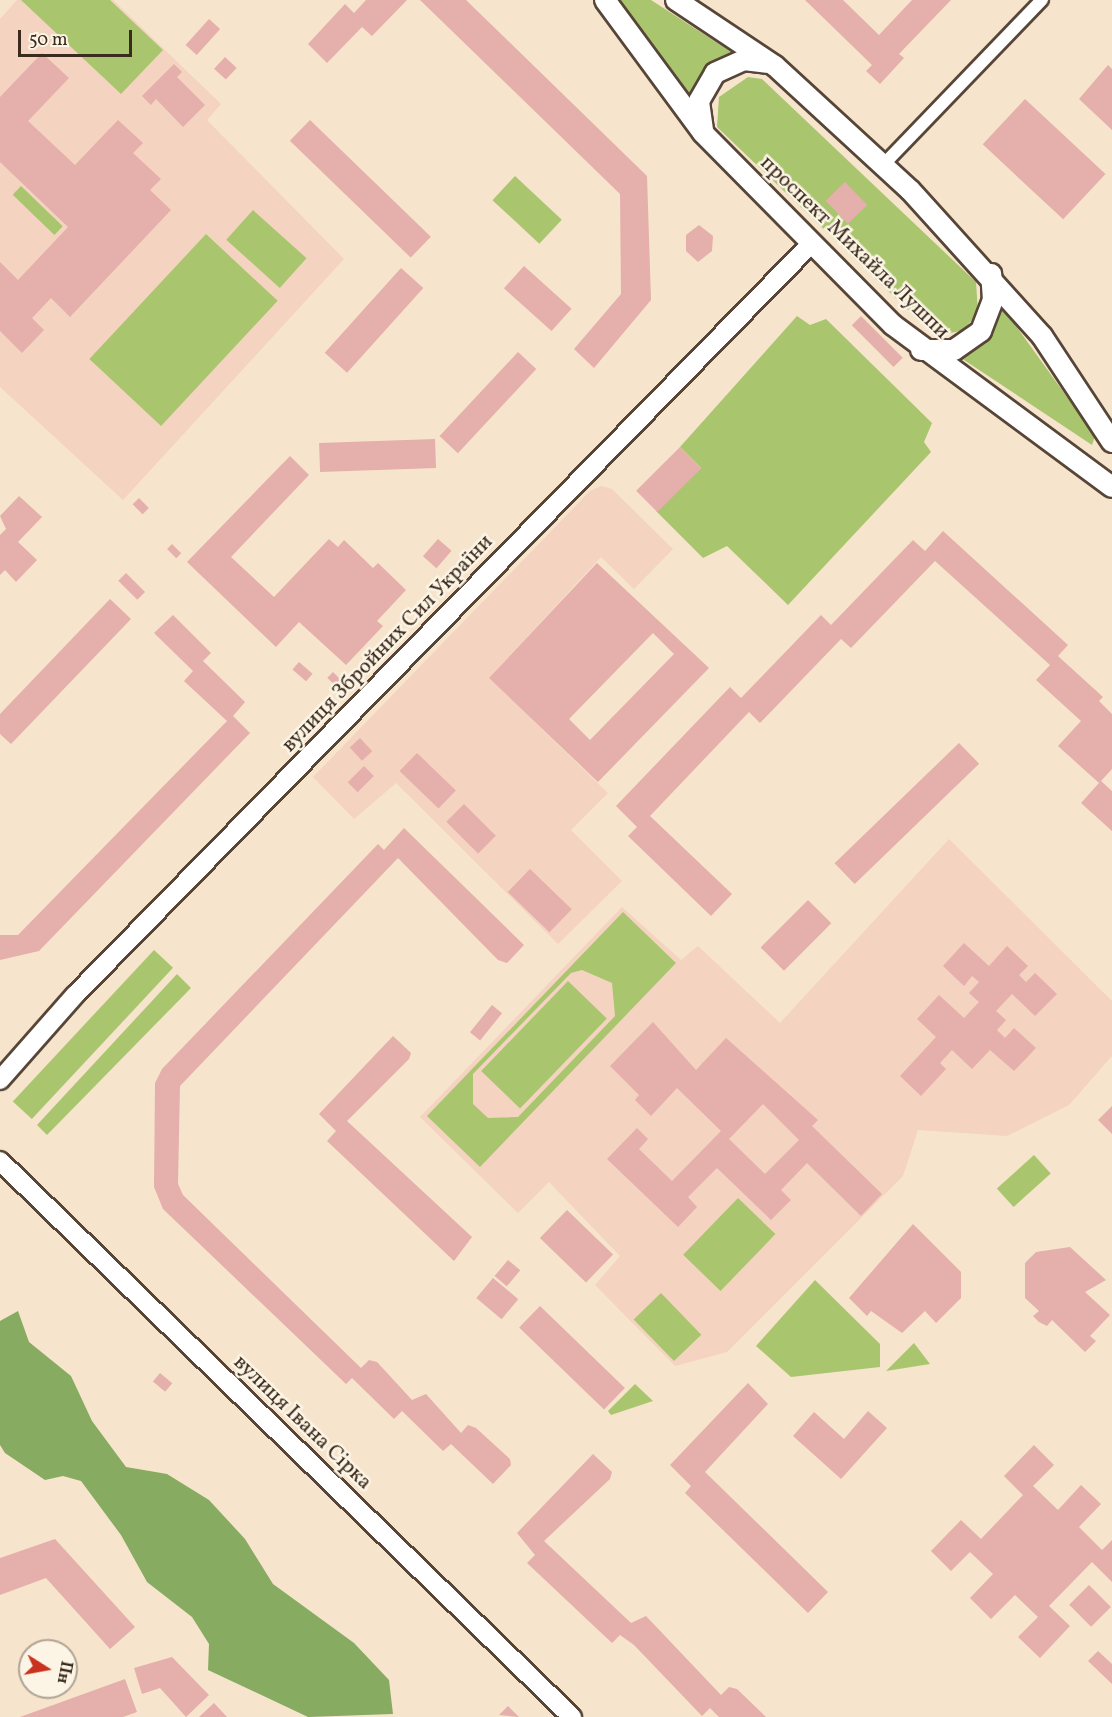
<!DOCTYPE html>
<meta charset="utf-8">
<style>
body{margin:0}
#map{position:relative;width:1112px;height:1717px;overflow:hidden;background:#f7e4cc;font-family:Vollkorn,serif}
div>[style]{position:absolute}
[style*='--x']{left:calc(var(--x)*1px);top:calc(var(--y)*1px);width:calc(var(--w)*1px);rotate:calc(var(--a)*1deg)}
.built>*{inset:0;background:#f4d3c0}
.green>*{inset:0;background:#a9c66e;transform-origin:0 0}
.forest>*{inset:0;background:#86ab61}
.building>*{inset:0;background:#e5afab;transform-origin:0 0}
.roads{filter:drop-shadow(2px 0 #574638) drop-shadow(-2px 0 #574638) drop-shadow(0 2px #574638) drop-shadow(0 -2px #574638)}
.street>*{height:12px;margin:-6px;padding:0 6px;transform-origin:6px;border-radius:6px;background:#fff}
.secondary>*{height:18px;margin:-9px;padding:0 9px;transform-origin:9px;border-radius:9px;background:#fff}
.primary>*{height:20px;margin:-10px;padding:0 10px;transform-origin:10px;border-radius:10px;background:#fff}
span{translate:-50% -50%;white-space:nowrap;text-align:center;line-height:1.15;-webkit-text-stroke:5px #fcf5e5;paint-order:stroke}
.street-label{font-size:21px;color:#3b2a1e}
.north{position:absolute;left:18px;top:1639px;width:60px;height:60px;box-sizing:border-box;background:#fcf5e5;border:2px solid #afa495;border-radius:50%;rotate:101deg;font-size:16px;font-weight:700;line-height:24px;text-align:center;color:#3b2a1e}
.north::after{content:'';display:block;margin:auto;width:21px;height:27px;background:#c8321e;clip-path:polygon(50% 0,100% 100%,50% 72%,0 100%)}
.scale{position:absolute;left:18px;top:30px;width:114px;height:27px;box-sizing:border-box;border:3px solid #3b2a1e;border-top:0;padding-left:8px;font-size:18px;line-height:21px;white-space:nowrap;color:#3b2a1e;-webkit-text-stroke:4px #fcf5e5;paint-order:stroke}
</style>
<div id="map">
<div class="built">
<div style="clip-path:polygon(17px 0,113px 0,221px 104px,207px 120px,344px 259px,123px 500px,0 387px,0 19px)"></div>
<div style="clip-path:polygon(601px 486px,612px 489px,673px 549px,634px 589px,601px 557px,489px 678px,608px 793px,571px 830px,622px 881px,558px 944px,396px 783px,354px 819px,313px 777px,590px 491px)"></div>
<div style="clip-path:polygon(949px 839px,1112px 1001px,1112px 1056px,1069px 1105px,1007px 1136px,918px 1130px,903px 1176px,727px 1352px,675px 1366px,595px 1285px,620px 1256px,549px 1182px,518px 1213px,420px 1117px,622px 907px,681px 960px,698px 946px,780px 1023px)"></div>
</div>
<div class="green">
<div style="clip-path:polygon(21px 0,110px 0,163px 50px,121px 94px)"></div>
<div style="clip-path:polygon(616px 0,651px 0,733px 53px,704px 69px,689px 103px)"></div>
<div style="clip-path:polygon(748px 77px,762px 79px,976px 282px,978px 312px,964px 330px,942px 335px,930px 331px,717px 127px,719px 97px)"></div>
<div style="left:515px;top:176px;width:64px;height:33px;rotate:43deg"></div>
<div style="left:21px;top:186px;width:58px;height:12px;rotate:44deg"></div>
<div style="left:253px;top:210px;width:72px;height:40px;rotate:42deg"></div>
<div style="left:206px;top:234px;width:98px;height:171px;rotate:43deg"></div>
<div style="clip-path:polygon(1001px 305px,1095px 436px,1092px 445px,958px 356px,989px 338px)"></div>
<div style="clip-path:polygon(797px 316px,810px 325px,826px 319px,932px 423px,924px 442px,931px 452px,788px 605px,727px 546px,703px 558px,656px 511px,701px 468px,680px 447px)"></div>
<div style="clip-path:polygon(evenodd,623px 912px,676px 963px,480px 1167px,427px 1116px,623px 912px,582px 970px,612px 983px,615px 1016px,518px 1117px,488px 1118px,473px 1104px,473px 1074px,571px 973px,582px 970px)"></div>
<div style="left:154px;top:950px;width:26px;height:207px;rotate:43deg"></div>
<div style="clip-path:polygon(177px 974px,191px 988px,47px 1135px,37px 1125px)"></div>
<div style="left:568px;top:981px;width:54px;height:125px;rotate:44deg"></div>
<div style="left:1034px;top:1155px;width:25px;height:50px;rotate:48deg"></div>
<div style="left:738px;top:1198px;width:52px;height:79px;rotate:44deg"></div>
<div style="clip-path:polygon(815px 1280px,880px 1344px,880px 1367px,791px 1377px,756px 1346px)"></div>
<div style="left:661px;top:1293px;width:58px;height:38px;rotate:46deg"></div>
<div style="clip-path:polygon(914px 1343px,930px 1364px,886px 1371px)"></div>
<div style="clip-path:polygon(635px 1384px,653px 1401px,611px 1415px,608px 1411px)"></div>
</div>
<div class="forest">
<div style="clip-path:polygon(18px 1311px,29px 1342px,71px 1376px,92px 1421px,126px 1467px,167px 1474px,209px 1500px,245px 1539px,273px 1584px,354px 1643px,389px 1680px,393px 1714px,308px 1717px,208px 1670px,209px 1644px,192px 1617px,147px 1582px,121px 1535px,81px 1481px,63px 1476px,45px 1480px,5px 1453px,0 1445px,0 1321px)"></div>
</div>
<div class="building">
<div style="clip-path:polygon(366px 0,407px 0,372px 36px,362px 27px,327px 63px,308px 44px,345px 4px,354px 13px)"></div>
<div style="clip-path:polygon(420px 0,466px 0,647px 176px,651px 300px,594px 368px,574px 349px,621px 294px,620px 194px)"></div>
<div style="clip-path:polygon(805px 0,843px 0,879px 35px,912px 0,951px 0,899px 54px,904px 58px,880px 84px,866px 71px,872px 65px)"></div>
<div style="left:209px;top:19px;width:15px;height:35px;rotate:42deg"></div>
<div style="clip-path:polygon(42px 53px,69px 78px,28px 121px,75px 165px,118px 120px,143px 143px,133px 153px,161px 179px,150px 190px,171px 210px,70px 317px,51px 298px,32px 318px,44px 330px,22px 353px,0 331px,0 262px,18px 280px,68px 227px,0 162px,0 97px)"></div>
<div style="left:225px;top:57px;width:16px;height:16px;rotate:43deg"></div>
<div style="clip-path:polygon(174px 64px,182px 72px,177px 77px,205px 105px,183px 127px,156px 99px,151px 105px,142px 96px)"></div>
<div style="clip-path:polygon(1108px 65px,1112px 69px,1112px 130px,1079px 99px)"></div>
<div style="left:1025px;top:99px;width:110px;height:62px;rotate:43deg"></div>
<div style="left:310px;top:120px;width:168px;height:29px;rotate:44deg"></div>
<div style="left:845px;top:182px;width:32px;height:27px;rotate:46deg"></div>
<div style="clip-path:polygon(699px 225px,713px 236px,712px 251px,698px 262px,686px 251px,686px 235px)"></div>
<div style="left:524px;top:266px;width:64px;height:30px;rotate:42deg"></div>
<div style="left:401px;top:268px;width:30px;height:114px;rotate:42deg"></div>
<div style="left:861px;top:316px;width:59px;height:13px;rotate:45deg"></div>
<div style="left:518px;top:352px;width:25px;height:115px;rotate:43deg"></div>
<div style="left:435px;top:439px;width:29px;height:116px;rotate:88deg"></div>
<div style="left:680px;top:447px;width:30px;height:62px;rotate:45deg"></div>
<div style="clip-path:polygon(290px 456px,309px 475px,231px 557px,274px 597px,329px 539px,338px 547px,344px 540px,373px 568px,378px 563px,406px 590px,377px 621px,383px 626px,346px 665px,299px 622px,276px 647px,187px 562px)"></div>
<div style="clip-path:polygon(19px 496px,42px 517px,18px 542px,37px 560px,16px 582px,5px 570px,0 575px,0 535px,6px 529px,0 516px)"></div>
<div style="left:139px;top:498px;width:14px;height:9px;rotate:45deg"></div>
<div style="clip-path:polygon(943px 531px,1068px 645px,1058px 656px,1103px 697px,1099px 701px,1112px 714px,1112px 769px,1101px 781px,1112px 791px,1112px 831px,1081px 803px,1099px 783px,1058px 746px,1081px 721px,1036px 680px,1050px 665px,935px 561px,851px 648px,841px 639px,760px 723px,749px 712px,650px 816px,732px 894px,711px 916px,628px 836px,637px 827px,616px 806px,730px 687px,741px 698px,821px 615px,831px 625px,913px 540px,925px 551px)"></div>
<div style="left:438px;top:539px;width:18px;height:23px;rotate:41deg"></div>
<div style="left:172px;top:544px;width:13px;height:7px;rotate:45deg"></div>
<div style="clip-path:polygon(evenodd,597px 563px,709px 668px,598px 782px,489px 678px,597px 563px,653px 633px,674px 654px,590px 740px,569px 719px,653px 633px)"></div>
<div style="left:126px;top:573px;width:27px;height:11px;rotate:45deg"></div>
<div style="clip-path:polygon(110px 599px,131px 619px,11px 744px,0 734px,0 714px)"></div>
<div style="clip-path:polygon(173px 615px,211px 653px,203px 661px,245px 702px,233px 716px,250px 733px,39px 951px,0 960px,0 935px,18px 935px,227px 721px,184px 681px,193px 671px,154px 633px)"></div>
<div style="left:299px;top:662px;width:18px;height:10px;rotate:41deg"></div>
<div style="left:333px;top:672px;width:17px;height:8px;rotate:45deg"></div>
<div style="left:360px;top:738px;width:18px;height:14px;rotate:47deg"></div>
<div style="left:959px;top:743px;width:29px;height:173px;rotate:46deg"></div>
<div style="left:417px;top:753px;width:54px;height:25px;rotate:44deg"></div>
<div style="left:364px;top:766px;width:14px;height:23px;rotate:45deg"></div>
<div style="left:464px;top:804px;width:45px;height:25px;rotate:45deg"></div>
<div style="clip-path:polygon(404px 828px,524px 945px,507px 963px,498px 960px,398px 858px,180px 1086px,178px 1184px,183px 1195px,361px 1368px,369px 1360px,377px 1362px,412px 1400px,426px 1394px,461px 1433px,468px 1425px,476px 1428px,510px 1459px,511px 1465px,493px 1484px,451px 1444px,443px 1451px,402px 1411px,394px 1419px,352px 1378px,346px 1384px,163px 1209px,154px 1187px,155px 1083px,162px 1069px,378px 844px,384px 850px)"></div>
<div style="left:530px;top:869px;width:58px;height:32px;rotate:44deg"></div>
<div style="left:808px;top:900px;width:33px;height:67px;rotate:45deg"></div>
<div style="clip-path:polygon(964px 943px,989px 966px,1007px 946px,1028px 966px,1019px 975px,1026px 982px,1035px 973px,1057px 994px,1035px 1016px,1012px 994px,996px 1011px,1006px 1020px,997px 1030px,1005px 1038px,1014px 1028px,1036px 1048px,1014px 1071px,990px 1050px,972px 1069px,952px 1050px,940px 1063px,946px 1069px,921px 1096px,900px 1076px,936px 1037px,917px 1019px,939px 995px,964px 1018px,979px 1002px,969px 993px,979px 982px,972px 976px,964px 986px,943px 966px)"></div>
<div style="left:492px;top:1005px;width:13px;height:35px;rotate:39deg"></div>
<div style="clip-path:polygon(evenodd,653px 1022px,696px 1070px,726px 1038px,818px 1120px,812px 1126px,882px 1194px,861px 1216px,807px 1163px,781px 1190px,791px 1200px,771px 1220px,717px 1168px,688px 1197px,697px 1207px,678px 1227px,607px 1159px,637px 1128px,648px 1139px,639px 1149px,672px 1181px,721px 1131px,677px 1088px,651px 1116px,635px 1100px,639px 1095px,610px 1066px,653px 1022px,763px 1104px,799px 1140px,765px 1174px,729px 1139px,763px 1104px)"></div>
<div style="clip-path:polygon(393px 1036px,411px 1053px,409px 1059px,347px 1121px,472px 1237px,454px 1261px,327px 1141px,336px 1131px,319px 1114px)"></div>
<div style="clip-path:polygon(1112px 1106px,1112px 1134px,1098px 1120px)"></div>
<div style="left:567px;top:1210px;width:64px;height:39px;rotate:44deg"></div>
<div style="clip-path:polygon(913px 1224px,961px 1272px,961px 1298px,936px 1323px,925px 1311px,902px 1333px,871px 1311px,867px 1316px,849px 1298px)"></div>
<div style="clip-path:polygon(1070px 1247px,1106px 1280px,1085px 1292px,1110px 1315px,1090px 1336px,1096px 1341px,1085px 1352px,1052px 1320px,1047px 1326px,1039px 1322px,1033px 1316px,1039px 1311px,1025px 1298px,1025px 1263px,1036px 1252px)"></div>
<div style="left:508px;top:1260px;width:16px;height:21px;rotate:40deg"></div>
<div style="left:493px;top:1278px;width:33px;height:26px;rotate:40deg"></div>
<div style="left:540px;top:1306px;width:118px;height:30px;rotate:44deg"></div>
<div style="left:160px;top:1373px;width:16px;height:11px;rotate:40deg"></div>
<div style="clip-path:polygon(748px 1383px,768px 1404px,705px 1472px,828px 1592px,808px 1613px,685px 1493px,691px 1486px,670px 1465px)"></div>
<div style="clip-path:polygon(868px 1411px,887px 1428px,841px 1479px,793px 1436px,814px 1412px,844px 1439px)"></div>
<div style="clip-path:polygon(1034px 1445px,1054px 1465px,1033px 1486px,1058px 1510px,1081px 1485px,1101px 1504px,1079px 1527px,1102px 1550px,1112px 1540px,1112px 1582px,1092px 1562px,1049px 1606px,1070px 1626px,1040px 1658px,1018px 1637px,1038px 1617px,1015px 1595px,991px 1619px,970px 1598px,993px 1574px,970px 1552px,951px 1571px,931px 1551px,961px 1520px,981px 1539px,1023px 1495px,1004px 1476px)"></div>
<div style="clip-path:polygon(593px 1454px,612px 1472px,610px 1479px,544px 1541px,631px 1623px,646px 1616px,721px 1695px,729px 1687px,737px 1689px,766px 1717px,719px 1717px,710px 1708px,702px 1716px,634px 1645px,620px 1635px,612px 1643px,527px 1563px,535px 1555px,517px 1533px)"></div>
<div style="clip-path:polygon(55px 1539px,135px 1627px,110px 1649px,46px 1578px,0 1595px,0 1558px)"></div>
<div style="left:1089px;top:1585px;width:31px;height:28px;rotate:45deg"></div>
<div style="clip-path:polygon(1098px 1651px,1112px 1664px,1112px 1684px,1088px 1661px)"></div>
<div style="clip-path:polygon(172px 1657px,209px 1695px,186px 1717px,160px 1688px,142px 1694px,134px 1668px)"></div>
<div style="clip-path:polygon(125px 1679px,137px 1712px,123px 1717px,20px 1717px)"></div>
<div style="clip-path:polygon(214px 1703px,227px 1717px,199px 1717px)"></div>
<div style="clip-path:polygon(508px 1706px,519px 1717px,499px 1715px)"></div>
</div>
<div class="roads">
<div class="street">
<div style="--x:883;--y:165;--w:229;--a:-46.1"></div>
</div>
<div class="secondary">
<div style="--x:0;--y:1080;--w:113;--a:-48.6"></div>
<div style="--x:75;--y:995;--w:1052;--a:-45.58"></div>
<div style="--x:0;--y:1161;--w:798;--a:44.19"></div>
</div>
<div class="primary">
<div style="--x:605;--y:0;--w:165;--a:53.6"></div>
<div style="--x:703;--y:133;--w:270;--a:45.3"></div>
<div style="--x:893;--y:325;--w:272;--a:36.5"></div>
<div style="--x:676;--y:0;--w:119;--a:33.7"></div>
<div style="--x:775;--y:66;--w:183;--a:42.6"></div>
<div style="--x:910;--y:190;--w:197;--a:47.9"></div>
<div style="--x:1042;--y:336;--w:127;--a:56.6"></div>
<div style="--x:703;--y:130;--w:29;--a:-98"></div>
<div style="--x:699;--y:101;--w:32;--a:-60"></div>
<div style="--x:715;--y:73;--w:32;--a:-24"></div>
<div style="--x:744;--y:60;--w:23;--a:7"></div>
<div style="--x:921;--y:350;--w:33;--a:0"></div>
<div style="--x:954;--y:350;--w:33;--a:-35"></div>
<div style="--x:981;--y:331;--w:33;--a:-69"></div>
<div style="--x:993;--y:300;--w:26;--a:-94"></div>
</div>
</div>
<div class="street-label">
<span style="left:854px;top:248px;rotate:44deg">проспект Михайла Лушпи</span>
<span style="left:388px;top:644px;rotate:-46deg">вулиця Збройних Сил України</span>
<span style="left:302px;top:1423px;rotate:44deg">вулиця Івана Сірка</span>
</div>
<div class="north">Пн</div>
<div class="scale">50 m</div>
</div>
